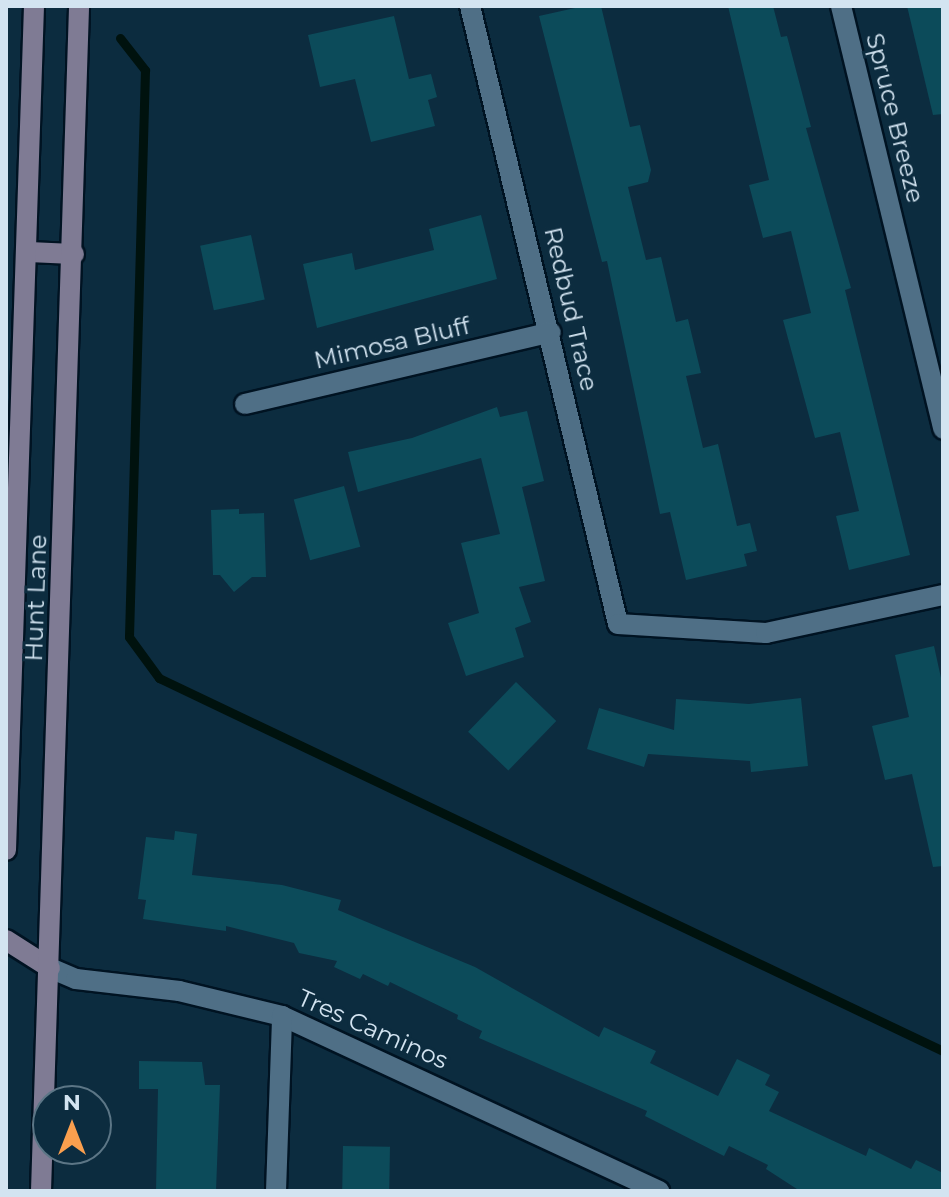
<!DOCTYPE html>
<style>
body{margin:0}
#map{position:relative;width:949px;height:1197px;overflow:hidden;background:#0c2c3f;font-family:Montserrat,sans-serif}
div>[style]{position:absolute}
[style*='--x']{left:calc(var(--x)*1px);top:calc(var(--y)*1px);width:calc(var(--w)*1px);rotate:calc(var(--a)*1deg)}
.stream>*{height:9px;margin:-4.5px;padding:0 4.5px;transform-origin:4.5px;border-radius:4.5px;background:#00120e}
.building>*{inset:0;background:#0c4b5a;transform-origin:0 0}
.roads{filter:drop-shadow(2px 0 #001322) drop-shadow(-2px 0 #001322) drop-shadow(0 2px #001322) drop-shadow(0 -2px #001322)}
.street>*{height:20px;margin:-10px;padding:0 10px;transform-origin:10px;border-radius:10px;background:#4f6f86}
.secondary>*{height:20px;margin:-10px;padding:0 10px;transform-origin:10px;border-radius:10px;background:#7f7b94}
span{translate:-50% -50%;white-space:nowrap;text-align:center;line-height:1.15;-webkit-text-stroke:6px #0c2c3f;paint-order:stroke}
.street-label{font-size:24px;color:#d3e4f1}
.frame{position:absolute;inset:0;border:8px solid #d3e4f1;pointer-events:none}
.north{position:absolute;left:32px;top:1085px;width:80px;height:80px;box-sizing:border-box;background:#0c2c3f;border:2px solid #5c7686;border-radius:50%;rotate:0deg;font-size:22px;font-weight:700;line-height:32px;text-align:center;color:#d3e4f1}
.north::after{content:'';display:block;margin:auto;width:28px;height:36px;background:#fa9f4e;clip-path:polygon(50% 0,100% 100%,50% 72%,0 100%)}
</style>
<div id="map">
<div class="stream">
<div style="--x:120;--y:38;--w:41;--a:52"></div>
<div style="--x:145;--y:70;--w:567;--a:91.62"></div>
<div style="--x:129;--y:637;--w:51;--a:53.8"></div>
<div style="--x:159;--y:678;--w:868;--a:25.44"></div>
</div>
<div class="building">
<div style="clip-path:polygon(584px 6px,601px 6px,630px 127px,640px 125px,651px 170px,648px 182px,628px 187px,646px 260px,661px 257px,676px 322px,688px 319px,701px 373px,686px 376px,703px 448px,718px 444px,737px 526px,750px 523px,757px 551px,744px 554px,747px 566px,686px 580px,670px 512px,660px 514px,607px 261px,602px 262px,539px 16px)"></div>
<div style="clip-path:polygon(728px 6px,773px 6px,781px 37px,787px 36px,811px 127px,806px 128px,851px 288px,845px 290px,910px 555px,849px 570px,836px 516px,859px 511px,840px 432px,815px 438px,783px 320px,811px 313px,791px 231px,763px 238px,749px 185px,769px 180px)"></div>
<div style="clip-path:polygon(907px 6px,943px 6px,943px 114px,933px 115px)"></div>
<div style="clip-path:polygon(394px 16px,409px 79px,431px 74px,437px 97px,428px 100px,435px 126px,371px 142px,355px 79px,320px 87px,308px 35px)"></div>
<div style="clip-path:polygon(481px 215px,497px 279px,317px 328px,303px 264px,352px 253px,355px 270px,434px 250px,429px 229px)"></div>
<div style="left:251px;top:235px;width:66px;height:52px;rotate:78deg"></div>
<div style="clip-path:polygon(497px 407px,500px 417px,527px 411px,544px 481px,522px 487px,545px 581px,519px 587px,531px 622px,515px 628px,524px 657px,466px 676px,448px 623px,479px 613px,461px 543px,500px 534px,481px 458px,358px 492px,348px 452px,412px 438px)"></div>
<div style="left:344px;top:486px;width:63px;height:52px;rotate:75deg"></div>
<div style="clip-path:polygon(239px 509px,239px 514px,264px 513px,266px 577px,252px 577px,234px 592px,220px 575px,213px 575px,211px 510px)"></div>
<div style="clip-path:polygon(934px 646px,943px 687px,943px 866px,933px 867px,912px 774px,885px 780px,872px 726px,909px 717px,895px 655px)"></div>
<div style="left:516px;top:682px;width:56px;height:69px;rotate:44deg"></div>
<div style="clip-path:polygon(801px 698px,808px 766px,751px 772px,750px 761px,648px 754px,644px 767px,587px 749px,599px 708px,674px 730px,676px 699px,749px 704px)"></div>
<div style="clip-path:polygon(175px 831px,197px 834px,192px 875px,282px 885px,341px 900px,338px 910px,475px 967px,599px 1037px,604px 1027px,656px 1051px,650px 1063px,718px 1096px,737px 1059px,770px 1075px,765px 1085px,779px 1092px,769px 1111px,866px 1156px,869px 1148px,911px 1169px,916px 1160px,943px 1173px,943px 1191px,800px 1191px,766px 1169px,768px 1165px,729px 1146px,724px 1156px,645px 1116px,647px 1111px,479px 1038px,482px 1031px,457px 1019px,458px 1015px,390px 982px,388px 986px,363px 974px,360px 979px,334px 967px,337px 961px,299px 953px,294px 943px,226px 926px,226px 931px,143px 919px,146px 900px,138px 899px,146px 837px,174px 840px)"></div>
<div style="clip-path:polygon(139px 1061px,202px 1062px,205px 1085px,220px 1085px,216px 1191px,156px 1191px,158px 1089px,139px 1089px)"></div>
<div style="left:343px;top:1146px;width:47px;height:45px;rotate:1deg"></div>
</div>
<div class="roads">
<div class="street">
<div style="--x:470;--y:6;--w:635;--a:76.53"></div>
<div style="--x:618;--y:624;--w:148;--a:3.5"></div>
<div style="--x:766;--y:633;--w:181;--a:-12.1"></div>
<div style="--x:841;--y:6;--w:435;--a:76.4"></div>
<div style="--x:245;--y:404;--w:314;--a:-13.2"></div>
<div style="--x:50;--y:968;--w:28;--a:23"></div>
<div style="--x:76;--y:979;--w:104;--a:6.6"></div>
<div style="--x:179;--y:991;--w:106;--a:13.6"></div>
<div style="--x:282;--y:1016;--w:416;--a:24.9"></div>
<div style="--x:276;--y:1191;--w:175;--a:-88"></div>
</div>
<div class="secondary">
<div style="--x:28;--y:252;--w:46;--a:2.5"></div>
<div style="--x:6;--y:850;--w:844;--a:-88.1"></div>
<div style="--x:6;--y:940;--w:52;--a:32.5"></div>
<div style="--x:41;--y:1191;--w:1186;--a:-88.16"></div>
</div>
</div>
<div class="street-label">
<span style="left:895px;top:118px;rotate:76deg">Spruce Breeze</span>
<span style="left:571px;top:309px;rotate:77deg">Redbud Trace</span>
<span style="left:392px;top:343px;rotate:-13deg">Mimosa Bluff</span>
<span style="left:36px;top:598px;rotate:-88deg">Hunt Lane</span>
<span style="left:373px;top:1029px;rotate:24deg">Tres Caminos</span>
</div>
<div class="frame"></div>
<div class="north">N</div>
</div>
